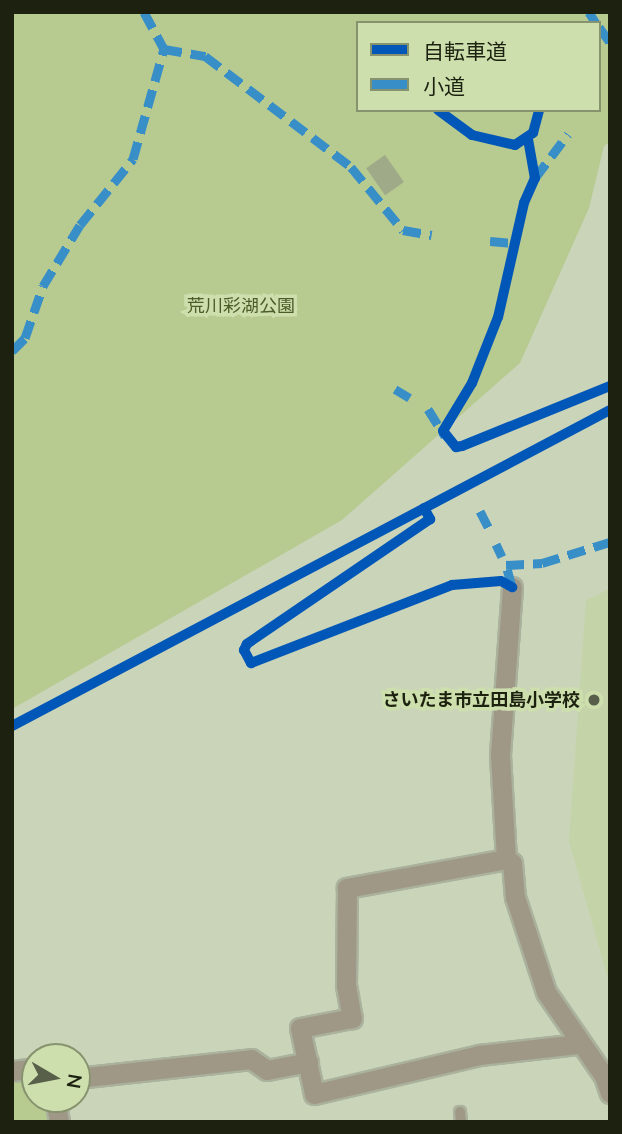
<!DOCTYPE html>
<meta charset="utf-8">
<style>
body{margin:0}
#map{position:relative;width:622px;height:1134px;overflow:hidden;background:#cad4b9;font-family:Mulish,"Noto Sans JP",sans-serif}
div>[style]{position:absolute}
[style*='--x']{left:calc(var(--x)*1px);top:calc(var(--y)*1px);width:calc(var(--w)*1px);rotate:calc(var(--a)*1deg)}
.built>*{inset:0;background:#c5d3a8}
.green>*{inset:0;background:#b7ca90}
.building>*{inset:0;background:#9faa89;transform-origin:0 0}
.roads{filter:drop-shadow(2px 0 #aab29d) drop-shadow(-2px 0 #aab29d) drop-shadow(0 2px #aab29d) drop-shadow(0 -2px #aab29d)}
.service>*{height:10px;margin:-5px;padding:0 5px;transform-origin:5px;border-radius:5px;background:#a09887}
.minor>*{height:19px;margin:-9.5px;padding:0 9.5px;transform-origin:9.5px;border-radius:9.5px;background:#a09887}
.quiet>*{height:9px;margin-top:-4.5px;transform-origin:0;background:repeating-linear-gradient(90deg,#388ec7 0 18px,transparent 0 27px)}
.cycleway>*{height:10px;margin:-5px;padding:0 5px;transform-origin:5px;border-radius:5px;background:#0057b8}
.dots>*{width:19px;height:19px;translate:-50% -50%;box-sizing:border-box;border:4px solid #cedfae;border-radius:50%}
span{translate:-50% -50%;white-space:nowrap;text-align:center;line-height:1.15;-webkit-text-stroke:7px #cedfae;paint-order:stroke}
.park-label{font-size:18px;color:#4d5c26}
.poi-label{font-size:18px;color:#1c220f;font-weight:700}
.right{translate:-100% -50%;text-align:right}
.frame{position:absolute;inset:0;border:14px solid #1c220f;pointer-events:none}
.legend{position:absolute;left:356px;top:21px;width:245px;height:91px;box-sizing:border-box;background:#cedfae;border:2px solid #87936e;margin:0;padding:9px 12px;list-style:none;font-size:21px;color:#1c220f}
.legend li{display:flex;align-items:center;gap:14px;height:35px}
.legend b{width:35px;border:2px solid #87936e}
.north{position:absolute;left:21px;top:1043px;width:70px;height:70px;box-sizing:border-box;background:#cedfae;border:2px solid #87936e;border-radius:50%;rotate:100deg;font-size:19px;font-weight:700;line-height:28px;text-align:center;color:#1c220f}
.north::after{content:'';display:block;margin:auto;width:24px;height:32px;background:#59604a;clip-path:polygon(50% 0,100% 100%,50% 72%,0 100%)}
</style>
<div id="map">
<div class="built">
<div style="clip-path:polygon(610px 589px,610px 986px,569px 841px,586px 600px)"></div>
</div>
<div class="green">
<div style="clip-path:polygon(evenodd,12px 12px,610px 12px,610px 142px,604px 146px,589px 208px,520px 363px,342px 520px,12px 709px,12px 12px,358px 23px,599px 23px,599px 110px,358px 110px,358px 23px)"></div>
<div style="clip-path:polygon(35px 1072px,35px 1099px,51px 1099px,55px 1122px,12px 1122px,12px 1075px)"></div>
</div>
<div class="building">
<div style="left:385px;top:155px;width:33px;height:23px;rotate:55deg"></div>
</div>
<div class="roads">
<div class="service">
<div style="--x:460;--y:1112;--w:10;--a:84"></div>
</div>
<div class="minor">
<div style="--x:512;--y:587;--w:168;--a:94.1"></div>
<div style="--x:500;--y:755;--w:104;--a:86.7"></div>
<div style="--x:506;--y:859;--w:7;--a:34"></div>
<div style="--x:512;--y:863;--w:34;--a:85"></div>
<div style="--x:515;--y:897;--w:100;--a:71.9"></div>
<div style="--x:546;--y:992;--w:102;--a:55.4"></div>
<div style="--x:604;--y:1076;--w:18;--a:71"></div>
<div style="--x:506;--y:859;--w:162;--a:169.7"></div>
<div style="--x:347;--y:888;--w:97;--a:90.6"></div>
<div style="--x:346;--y:985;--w:34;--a:80"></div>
<div style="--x:352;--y:1018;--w:53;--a:169.1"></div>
<div style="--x:300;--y:1028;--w:67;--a:78"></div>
<div style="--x:314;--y:1094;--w:170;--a:-13.3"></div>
<div style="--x:479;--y:1055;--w:101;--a:-6.3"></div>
<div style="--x:12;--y:1071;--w:23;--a:-7"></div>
<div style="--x:77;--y:1078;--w:175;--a:-6.2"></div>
<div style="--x:251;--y:1059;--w:19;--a:35"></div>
<div style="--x:267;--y:1070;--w:42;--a:-11"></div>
<div style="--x:55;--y:1099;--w:23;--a:80"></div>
</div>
</div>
<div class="quiet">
<div style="--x:144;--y:12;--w:42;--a:61.6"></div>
<div style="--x:164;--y:49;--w:42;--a:9.7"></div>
<div style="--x:205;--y:56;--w:183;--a:37.2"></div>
<div style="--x:351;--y:167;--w:82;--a:50.5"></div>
<div style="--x:403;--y:230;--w:29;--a:10"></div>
<div style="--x:589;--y:12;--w:13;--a:58"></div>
<div style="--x:599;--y:27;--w:19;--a:54"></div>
<div style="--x:535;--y:178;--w:55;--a:-53.1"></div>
<div style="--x:490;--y:241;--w:24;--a:5"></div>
<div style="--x:12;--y:351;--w:18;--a:-45"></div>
<div style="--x:25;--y:338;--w:55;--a:-70.9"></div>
<div style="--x:43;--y:286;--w:71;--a:-58.8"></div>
<div style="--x:80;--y:225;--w:85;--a:-51.2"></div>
<div style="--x:133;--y:159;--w:114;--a:-74.3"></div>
<div style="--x:395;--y:389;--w:17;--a:31"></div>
<div style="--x:428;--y:409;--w:32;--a:58"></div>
<div style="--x:480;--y:511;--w:25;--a:63"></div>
<div style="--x:496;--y:544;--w:14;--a:65"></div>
<div style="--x:512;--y:587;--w:23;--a:-105"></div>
<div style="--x:506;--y:565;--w:36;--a:-3"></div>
<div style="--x:542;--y:563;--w:71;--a:-17.2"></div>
</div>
<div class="cycleway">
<div style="--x:438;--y:110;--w:42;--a:36.3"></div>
<div style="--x:472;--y:135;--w:44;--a:13.1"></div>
<div style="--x:515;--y:145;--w:22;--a:-34"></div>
<div style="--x:533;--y:133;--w:24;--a:-75"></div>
<div style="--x:528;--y:139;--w:40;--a:80"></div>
<div style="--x:535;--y:178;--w:27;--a:114"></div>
<div style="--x:524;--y:203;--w:117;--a:102.8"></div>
<div style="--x:498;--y:317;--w:71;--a:111.5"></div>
<div style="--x:472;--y:383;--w:56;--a:121.1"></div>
<div style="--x:443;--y:431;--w:21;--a:51"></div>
<div style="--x:456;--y:447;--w:6;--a:-9"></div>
<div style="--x:462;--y:446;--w:160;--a:-22.1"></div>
<div style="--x:424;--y:508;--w:13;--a:61"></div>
<div style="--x:430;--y:519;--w:222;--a:145.7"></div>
<div style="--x:247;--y:644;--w:7;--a:117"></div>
<div style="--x:244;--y:650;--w:15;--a:62"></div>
<div style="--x:251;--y:663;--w:216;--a:-21.2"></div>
<div style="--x:452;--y:585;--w:49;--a:-4.7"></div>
<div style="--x:501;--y:581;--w:13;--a:29"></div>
<div style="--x:12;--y:726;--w:676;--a:-27.85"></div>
</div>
<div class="dots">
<div style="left:594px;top:700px;background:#59604a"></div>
</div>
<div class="park-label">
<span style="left:241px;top:306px">荒川彩湖公園</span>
</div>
<div class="poi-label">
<span class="right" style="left:580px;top:700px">さいたま市立田島小学校</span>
</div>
<div class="frame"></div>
<ul class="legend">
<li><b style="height:9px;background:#0057b8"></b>自転車道</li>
<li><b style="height:9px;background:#388ec7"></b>小道</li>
</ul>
<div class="north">N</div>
</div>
